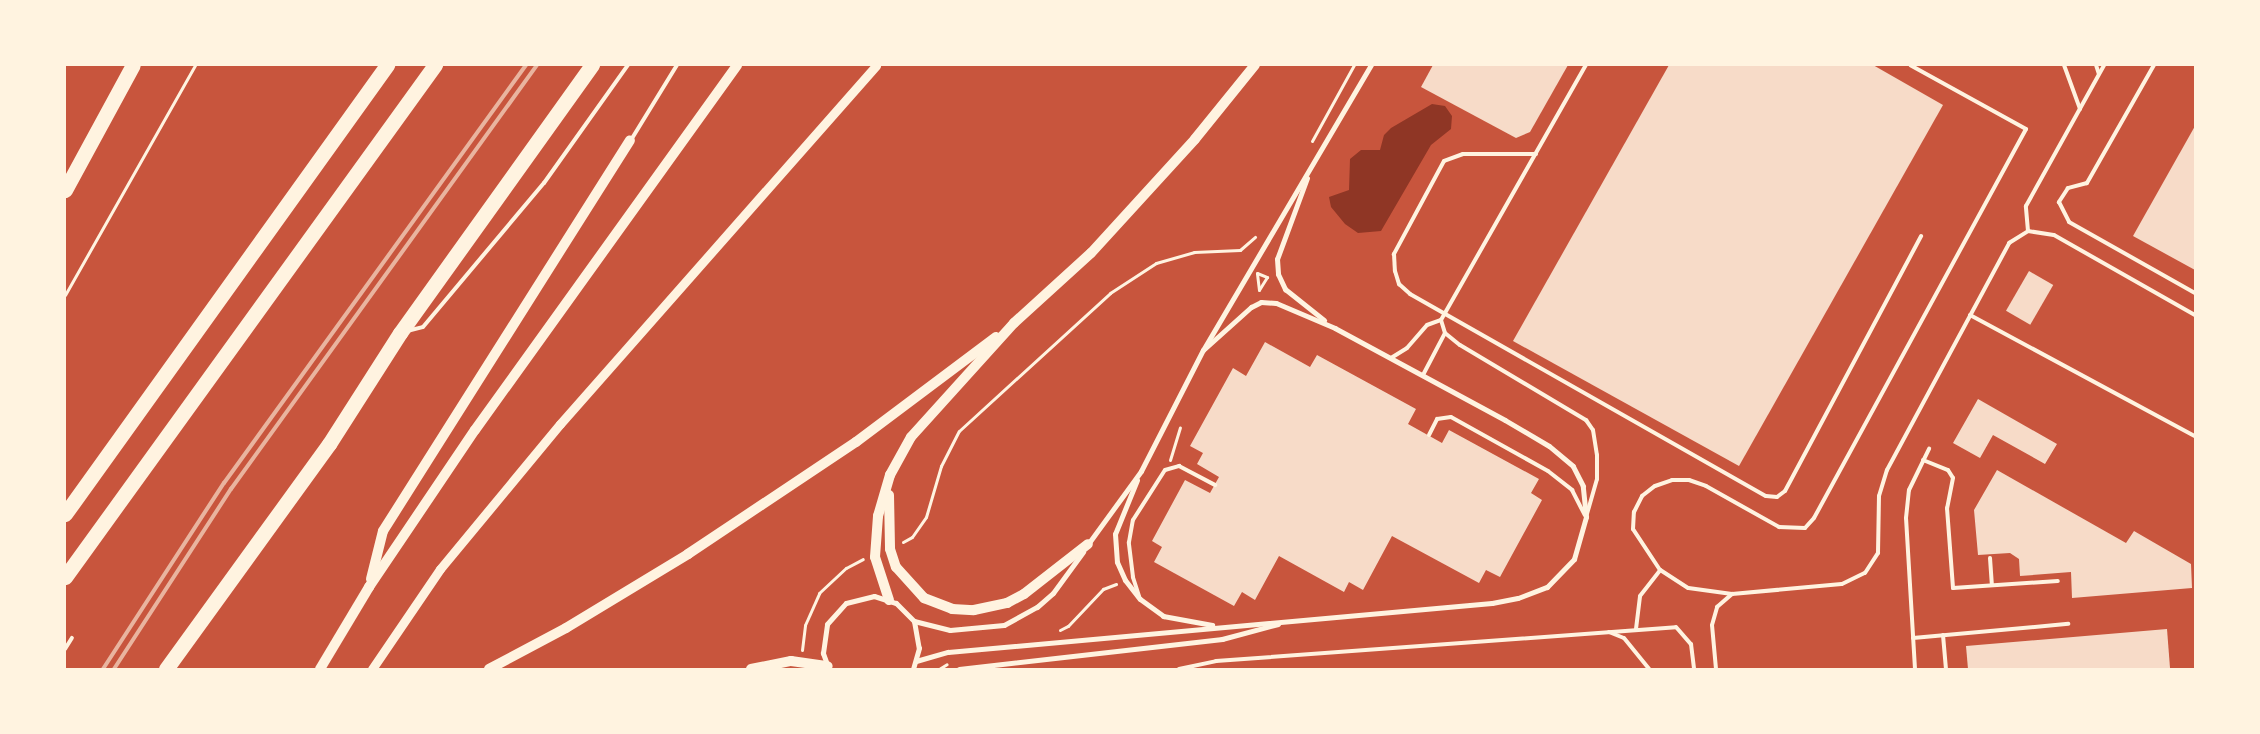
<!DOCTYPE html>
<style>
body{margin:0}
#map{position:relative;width:2260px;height:734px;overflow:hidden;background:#c8553d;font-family:"IBM Plex Sans",sans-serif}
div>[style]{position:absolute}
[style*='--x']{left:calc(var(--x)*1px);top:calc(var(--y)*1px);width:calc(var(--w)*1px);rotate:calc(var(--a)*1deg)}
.water>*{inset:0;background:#8f3625}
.building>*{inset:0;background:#f7dbc8;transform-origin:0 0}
.path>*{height:3px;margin:-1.5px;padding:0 1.5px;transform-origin:1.5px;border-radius:1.5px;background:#fff3e0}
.service>*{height:4px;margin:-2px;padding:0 2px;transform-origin:2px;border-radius:2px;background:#fff3e0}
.minor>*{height:5px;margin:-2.5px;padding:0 2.5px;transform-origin:2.5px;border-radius:2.5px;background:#fff3e0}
.tertiary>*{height:9px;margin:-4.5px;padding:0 4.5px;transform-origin:4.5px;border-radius:4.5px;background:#fff3e0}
.secondary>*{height:10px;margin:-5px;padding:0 5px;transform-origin:5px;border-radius:5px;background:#fff3e0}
.motorway>*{height:15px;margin:-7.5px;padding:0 7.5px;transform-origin:7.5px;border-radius:7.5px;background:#fff3e0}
.rail>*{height:4px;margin:-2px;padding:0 2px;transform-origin:2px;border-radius:2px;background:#e9b49f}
span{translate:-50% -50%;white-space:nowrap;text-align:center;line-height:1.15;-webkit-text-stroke:5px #fff3e0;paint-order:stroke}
.frame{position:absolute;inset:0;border:66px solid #fff3e0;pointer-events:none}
</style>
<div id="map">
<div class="water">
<div style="clip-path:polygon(1432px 104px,1445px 106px,1452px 116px,1451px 129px,1431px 145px,1381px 231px,1358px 233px,1345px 224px,1331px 207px,1329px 197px,1349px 190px,1350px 159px,1361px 150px,1380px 150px,1384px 135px,1391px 128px)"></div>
</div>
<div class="building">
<div style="clip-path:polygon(1433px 65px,1568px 65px,1530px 132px,1516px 138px,1421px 87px)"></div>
<div style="clip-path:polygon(1669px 65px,1873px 65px,1943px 105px,1739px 466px,1513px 341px)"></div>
<div style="clip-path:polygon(2195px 126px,2195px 270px,2133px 236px)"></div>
<div style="left:2029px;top:271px;width:28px;height:46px;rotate:30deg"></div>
<div style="clip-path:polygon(1265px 342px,1310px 367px,1317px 355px,1416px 409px,1408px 424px,1442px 443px,1449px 430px,1539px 479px,1531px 493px,1542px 500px,1500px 577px,1486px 570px,1479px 583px,1392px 536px,1363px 590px,1349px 582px,1344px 592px,1279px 556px,1255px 600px,1242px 592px,1234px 606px,1154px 562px,1162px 547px,1152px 541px,1185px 480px,1210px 493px,1219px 477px,1197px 464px,1203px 453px,1190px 446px,1233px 368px,1246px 376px)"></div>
<div style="clip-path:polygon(1978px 399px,2057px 444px,2045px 464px,1993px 435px,1980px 458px,1953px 443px)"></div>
<div style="clip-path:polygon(1997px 470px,2126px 543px,2134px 531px,2191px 564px,2192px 588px,2072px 598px,2071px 572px,2020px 576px,2019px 559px,2010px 553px,1978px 555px,1974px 510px)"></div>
<div style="clip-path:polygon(2167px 629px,2170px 668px,1968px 669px,1966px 646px)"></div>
</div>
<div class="path">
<div style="--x:1312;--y:141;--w:87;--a:-61.1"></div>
<div style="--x:1257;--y:273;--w:11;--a:22"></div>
<div style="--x:1267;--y:277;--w:15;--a:122"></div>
<div style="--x:1259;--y:290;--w:17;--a:-97"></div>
<div style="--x:65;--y:295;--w:264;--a:-60.5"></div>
<div style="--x:1170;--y:460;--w:34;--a:-73"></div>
<div style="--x:903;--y:542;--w:10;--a:-29"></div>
<div style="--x:912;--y:537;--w:24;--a:-55"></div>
<div style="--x:926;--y:517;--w:53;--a:-73.6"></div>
<div style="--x:941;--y:466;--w:39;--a:-63"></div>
<div style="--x:959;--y:431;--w:205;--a:-42.4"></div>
<div style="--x:1110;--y:293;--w:55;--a:-33.1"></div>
<div style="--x:1156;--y:263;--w:40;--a:-16"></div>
<div style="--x:1194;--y:252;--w:46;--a:-2.5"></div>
<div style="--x:1240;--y:250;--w:20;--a:-41"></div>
<div style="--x:1060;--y:630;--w:9;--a:-27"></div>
<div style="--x:1068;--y:626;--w:51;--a:-46.6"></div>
<div style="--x:1103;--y:589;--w:14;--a:-21"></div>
<div style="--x:802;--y:650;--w:25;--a:-83"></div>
<div style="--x:805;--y:625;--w:35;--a:-66"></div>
<div style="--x:819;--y:593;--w:37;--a:-43"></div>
<div style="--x:846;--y:568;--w:19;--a:-28"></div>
<div style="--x:939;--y:669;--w:9;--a:-32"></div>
</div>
<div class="service">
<div style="--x:2064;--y:65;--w:47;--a:70"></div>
<div style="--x:2096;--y:65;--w:9;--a:72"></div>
<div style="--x:2154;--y:65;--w:136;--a:119.6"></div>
<div style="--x:2087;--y:183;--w:20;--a:165"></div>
<div style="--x:2068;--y:188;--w:17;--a:123"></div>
<div style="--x:2059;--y:202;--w:22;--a:63"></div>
<div style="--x:2069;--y:222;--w:145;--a:29.4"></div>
<div style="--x:631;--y:140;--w:88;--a:-58.5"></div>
<div style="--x:1536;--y:154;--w:73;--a:180"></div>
<div style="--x:1463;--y:154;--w:20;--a:160"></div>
<div style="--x:1444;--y:161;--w:106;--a:118.3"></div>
<div style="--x:1394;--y:254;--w:17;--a:87"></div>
<div style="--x:1395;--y:271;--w:14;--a:73"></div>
<div style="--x:1399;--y:284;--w:15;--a:42"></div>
<div style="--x:1410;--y:294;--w:409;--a:29.6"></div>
<div style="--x:1766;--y:496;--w:11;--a:5"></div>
<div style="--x:1777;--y:497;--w:10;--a:-37"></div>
<div style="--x:1785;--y:491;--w:289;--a:-61.9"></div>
<div style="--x:2028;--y:231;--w:25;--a:-95"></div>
<div style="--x:2026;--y:206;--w:161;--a:-61"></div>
<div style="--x:1970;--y:315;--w:255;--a:28.3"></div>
<div style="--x:1441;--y:320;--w:14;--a:73"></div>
<div style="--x:1445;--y:333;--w:19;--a:39"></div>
<div style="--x:1460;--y:345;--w:147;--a:30.8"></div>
<div style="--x:1586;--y:420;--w:12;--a:55"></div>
<div style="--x:1593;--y:430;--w:25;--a:81"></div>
<div style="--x:1597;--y:455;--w:24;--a:90"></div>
<div style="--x:1597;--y:479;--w:37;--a:106"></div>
<div style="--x:407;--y:331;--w:16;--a:-14"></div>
<div style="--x:423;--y:327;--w:188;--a:-50"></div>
<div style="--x:544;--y:183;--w:145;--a:-54.6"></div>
<div style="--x:1391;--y:358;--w:19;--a:-32"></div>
<div style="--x:1407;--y:348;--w:30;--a:-49"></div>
<div style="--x:1427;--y:325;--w:15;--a:-20"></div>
<div style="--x:1441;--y:320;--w:293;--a:-60.4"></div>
<div style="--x:1423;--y:375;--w:47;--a:-62.4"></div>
<div style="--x:1429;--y:435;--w:18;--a:-63"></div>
<div style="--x:1437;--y:419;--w:14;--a:-8"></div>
<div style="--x:1451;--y:417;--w:111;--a:29.1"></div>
<div style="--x:1548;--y:471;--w:31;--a:38"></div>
<div style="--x:1572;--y:490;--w:28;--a:63"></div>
<div style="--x:1923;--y:460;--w:27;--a:22"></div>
<div style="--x:1948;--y:470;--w:9;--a:58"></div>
<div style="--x:1953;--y:478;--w:31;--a:101"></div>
<div style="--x:1947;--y:508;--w:80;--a:85.7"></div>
<div style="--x:1953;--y:588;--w:105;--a:-3.8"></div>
<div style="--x:1990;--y:558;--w:27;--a:86"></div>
<div style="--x:1732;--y:594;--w:44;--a:-172.2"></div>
<div style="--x:1688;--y:588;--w:33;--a:-147"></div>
<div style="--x:1660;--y:570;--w:49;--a:-123.4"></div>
<div style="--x:1633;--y:529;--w:17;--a:-87"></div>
<div style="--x:1634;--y:512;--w:18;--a:-63"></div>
<div style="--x:1642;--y:496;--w:16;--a:-38"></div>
<div style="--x:1655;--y:486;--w:18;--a:-19"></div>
<div style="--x:1672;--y:480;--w:17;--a:0"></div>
<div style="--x:1689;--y:480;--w:18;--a:19"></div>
<div style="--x:1706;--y:486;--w:84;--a:29.3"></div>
<div style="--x:1779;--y:527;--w:26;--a:2"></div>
<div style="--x:1805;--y:528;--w:13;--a:-48"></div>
<div style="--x:1814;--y:518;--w:443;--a:-61.4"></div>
<div style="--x:2026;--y:129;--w:132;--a:-151.1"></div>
<div style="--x:1139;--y:596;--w:20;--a:-108"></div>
<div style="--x:1133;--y:577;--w:35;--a:-97"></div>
<div style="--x:1129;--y:542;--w:22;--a:-80"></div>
<div style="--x:1133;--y:520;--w:59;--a:-57.4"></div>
<div style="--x:1165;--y:470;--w:15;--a:-16"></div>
<div style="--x:1179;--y:466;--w:41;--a:27.8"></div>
<div style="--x:1636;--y:629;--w:33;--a:-83"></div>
<div style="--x:1640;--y:596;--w:33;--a:-52"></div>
<div style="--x:1609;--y:632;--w:16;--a:22"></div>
<div style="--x:1624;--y:638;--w:40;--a:51"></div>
<div style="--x:1943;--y:635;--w:34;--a:85"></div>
<div style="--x:1913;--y:638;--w:156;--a:-5.2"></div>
<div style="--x:65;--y:649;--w:13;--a:-58"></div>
<div style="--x:1179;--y:669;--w:38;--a:-12"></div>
<div style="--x:1216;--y:661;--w:461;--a:-4.2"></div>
<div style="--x:1676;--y:627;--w:23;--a:49"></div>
<div style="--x:1691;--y:644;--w:25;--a:83"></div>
<div style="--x:1716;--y:669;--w:44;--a:-95.2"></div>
<div style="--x:1712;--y:625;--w:19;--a:-74"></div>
<div style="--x:1717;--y:607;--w:20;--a:-41"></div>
<div style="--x:1732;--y:594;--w:110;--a:-5.2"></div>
<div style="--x:1842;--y:584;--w:25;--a:-26"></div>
<div style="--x:1865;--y:573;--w:24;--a:-57"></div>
<div style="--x:1878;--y:553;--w:57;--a:-89"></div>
<div style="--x:1879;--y:496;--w:27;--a:-73"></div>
<div style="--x:1887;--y:470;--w:258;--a:-61.7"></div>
<div style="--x:2009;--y:243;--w:22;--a:-32"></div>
<div style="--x:2028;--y:231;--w:26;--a:9"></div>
<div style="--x:2054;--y:235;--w:162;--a:29.6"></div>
<div style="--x:1915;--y:669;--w:151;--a:-93.4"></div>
<div style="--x:1906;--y:518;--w:28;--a:-84"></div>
<div style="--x:1909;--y:490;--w:46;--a:-64"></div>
</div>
<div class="minor">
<div style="--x:1307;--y:178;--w:86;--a:110.3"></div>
<div style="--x:1277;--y:259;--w:15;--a:86"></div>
<div style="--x:1278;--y:274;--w:17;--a:65"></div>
<div style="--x:1285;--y:289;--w:50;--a:38.5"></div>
<div style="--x:1137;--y:480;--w:58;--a:112.2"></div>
<div style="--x:1115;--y:534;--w:28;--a:86"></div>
<div style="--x:1117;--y:562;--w:20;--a:66"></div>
<div style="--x:1125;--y:580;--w:24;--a:52"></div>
<div style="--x:1140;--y:599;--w:29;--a:36"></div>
<div style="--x:1163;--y:616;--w:50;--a:10.4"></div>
<div style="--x:1088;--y:544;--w:90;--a:-54"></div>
<div style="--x:1141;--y:471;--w:136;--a:-62.9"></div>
<div style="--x:1203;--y:350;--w:331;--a:-59.5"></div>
<div style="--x:914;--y:621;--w:37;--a:14"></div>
<div style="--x:950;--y:630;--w:54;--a:-5.3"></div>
<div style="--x:1004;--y:625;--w:38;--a:-29"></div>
<div style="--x:1037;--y:607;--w:21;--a:-41"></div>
<div style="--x:1053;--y:593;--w:51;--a:-53.8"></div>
<div style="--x:916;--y:661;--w:33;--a:-16"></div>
<div style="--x:948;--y:652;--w:546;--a:-5.15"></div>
<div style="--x:1492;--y:603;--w:26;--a:-11"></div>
<div style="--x:1518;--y:598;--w:31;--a:-21"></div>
<div style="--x:1547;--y:587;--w:39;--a:-46"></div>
<div style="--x:1574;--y:559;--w:44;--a:-74.1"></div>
<div style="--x:1586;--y:517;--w:31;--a:-96"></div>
<div style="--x:1583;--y:486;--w:22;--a:-117"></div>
<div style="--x:1573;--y:466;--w:31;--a:-140"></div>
<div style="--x:1549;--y:446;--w:51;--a:-149.4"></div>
<div style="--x:1505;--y:420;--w:193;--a:-151.6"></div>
<div style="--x:1335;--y:328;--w:64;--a:-157"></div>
<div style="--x:1276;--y:303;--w:15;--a:-176"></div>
<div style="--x:1261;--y:302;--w:11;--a:153"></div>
<div style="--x:1251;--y:307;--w:64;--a:138.1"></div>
<div style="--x:828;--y:667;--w:15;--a:-110"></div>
<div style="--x:823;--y:653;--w:29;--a:-82"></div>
<div style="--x:827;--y:624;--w:28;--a:-48"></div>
<div style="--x:846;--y:603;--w:29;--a:-14"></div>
<div style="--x:874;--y:596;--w:23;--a:18"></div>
<div style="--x:896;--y:603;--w:25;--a:45"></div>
<div style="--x:914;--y:621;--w:27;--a:80"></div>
<div style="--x:919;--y:648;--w:22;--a:106"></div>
<div style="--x:959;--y:669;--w:265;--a:-6.5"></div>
<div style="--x:1222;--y:639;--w:58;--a:-15"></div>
</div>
<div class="tertiary">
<div style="--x:372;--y:669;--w:121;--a:-55.8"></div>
<div style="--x:440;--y:569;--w:188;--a:-50.4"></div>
<div style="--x:560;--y:424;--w:478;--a:-48.6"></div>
</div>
<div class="secondary">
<div style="--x:889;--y:495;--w:54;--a:88.9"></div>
<div style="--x:890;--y:549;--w:19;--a:72"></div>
<div style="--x:896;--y:567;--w:42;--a:47.9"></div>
<div style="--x:924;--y:598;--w:30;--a:21"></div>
<div style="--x:952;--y:609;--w:22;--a:3"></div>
<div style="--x:974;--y:610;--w:34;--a:-12"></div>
<div style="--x:1007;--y:603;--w:19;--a:-28"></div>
<div style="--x:1024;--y:594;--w:81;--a:-38"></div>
<div style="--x:371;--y:579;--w:49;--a:-76"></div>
<div style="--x:383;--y:531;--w:462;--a:-57.7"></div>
<div style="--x:889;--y:600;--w:45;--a:-108"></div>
<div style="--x:875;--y:557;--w:41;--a:-85.8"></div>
<div style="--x:878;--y:516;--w:43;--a:-73.7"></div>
<div style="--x:890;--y:475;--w:43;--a:-61.1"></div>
<div style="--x:911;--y:437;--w:154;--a:-47.9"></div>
<div style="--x:1014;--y:323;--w:104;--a:-42.3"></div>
<div style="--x:1091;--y:253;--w:154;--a:-47.6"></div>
<div style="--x:1195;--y:139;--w:95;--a:-51"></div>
<div style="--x:320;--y:669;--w:96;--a:-59.1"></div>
<div style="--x:369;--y:587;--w:189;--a:-56"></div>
<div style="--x:475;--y:430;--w:449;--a:-54.3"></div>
<div style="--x:489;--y:669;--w:87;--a:-28"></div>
<div style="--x:566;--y:628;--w:143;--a:-31.2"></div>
<div style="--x:688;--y:554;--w:202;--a:-33.7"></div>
<div style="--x:856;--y:442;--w:175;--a:-36.9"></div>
<div style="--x:751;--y:669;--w:41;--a:-11.3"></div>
<div style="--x:791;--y:661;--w:37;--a:8"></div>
</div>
<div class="motorway">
<div style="--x:65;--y:190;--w:142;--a:-61.5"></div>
<div style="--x:65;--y:514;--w:553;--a:-54.35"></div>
<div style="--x:65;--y:577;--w:632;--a:-54.15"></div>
<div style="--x:166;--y:669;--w:278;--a:-54.1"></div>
<div style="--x:329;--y:444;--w:132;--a:-57.4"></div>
<div style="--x:400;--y:333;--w:330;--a:-54.4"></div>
</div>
<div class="rail">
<div style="--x:103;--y:669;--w:222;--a:-57"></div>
<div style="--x:224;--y:483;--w:516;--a:-54.15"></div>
<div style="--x:114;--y:669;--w:215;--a:-57"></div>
<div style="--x:231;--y:489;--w:523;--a:-54.18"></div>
</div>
<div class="frame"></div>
</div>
